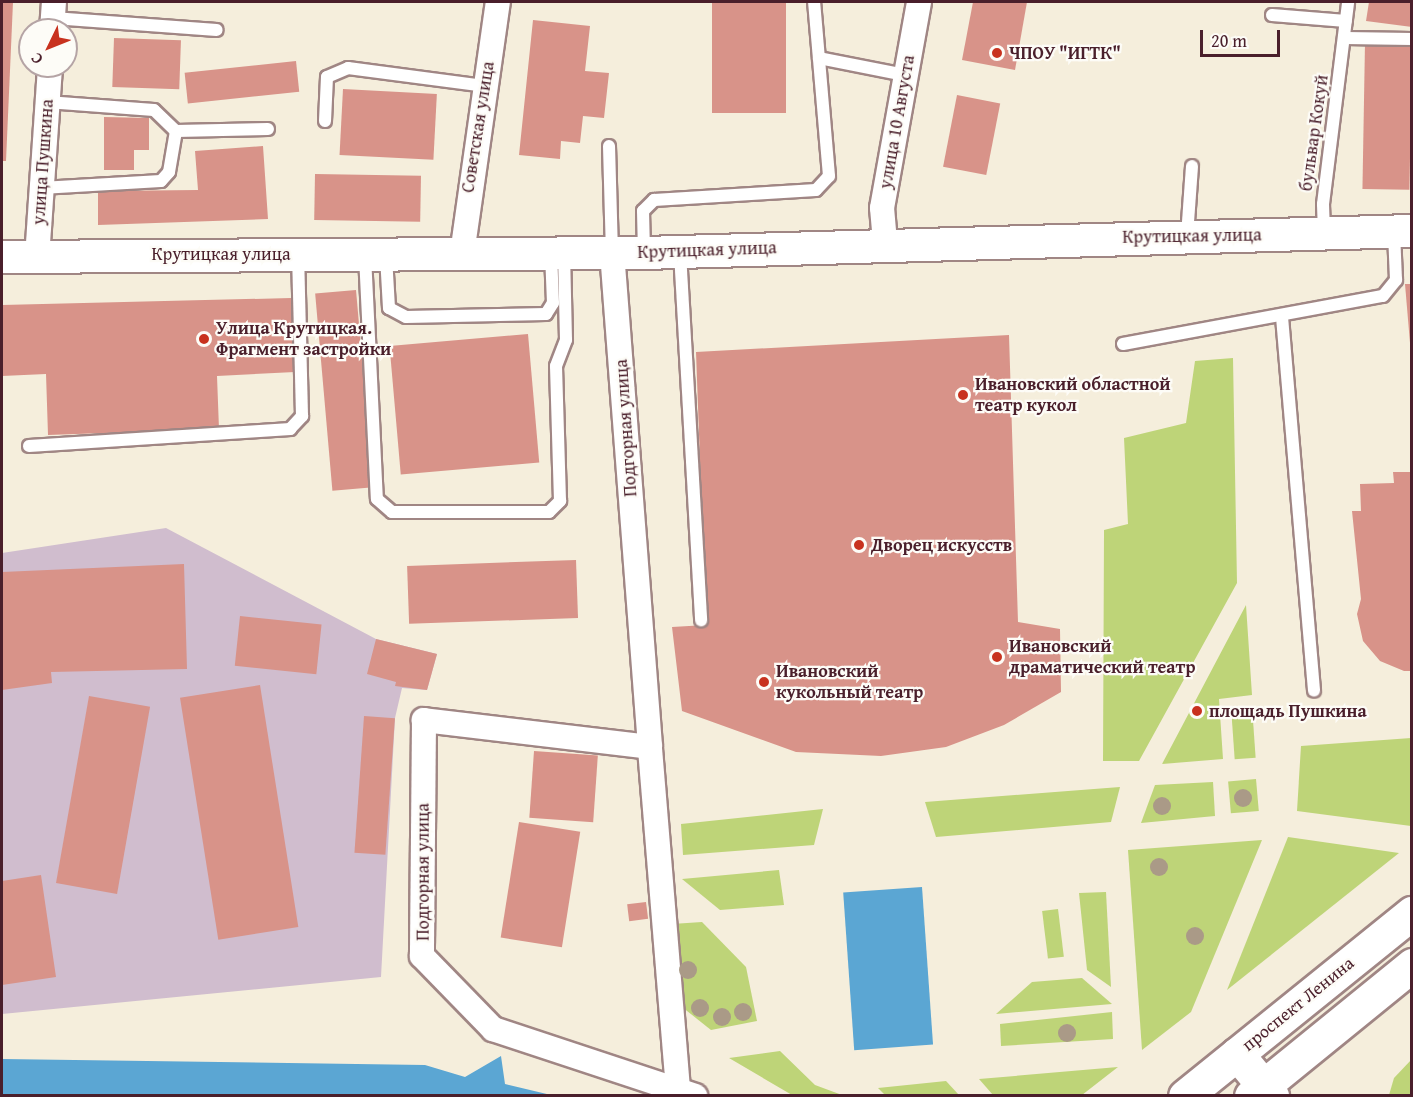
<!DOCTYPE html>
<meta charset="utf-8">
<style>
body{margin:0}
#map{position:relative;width:1413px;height:1097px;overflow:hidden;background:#f5eedc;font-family:"Gentium Book Plus",serif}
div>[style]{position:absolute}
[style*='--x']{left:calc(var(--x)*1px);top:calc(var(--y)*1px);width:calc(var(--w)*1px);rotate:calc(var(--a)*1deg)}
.industrial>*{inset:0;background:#d0bdce}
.green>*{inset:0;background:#bed478;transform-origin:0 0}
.water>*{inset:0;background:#5ba6d3;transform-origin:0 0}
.building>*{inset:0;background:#d89389;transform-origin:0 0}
.roads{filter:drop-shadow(2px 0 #a08684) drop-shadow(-2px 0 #a08684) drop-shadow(0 2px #a08684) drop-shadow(0 -2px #a08684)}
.service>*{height:12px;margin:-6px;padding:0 6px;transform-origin:6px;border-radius:6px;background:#fff}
.minor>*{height:24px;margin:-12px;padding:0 12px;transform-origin:12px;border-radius:12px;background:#fff}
.tertiary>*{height:32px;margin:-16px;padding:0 16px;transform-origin:16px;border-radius:16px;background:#fff}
.primary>*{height:33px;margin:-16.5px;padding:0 16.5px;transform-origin:16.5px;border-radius:16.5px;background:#fff}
.trunk>*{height:33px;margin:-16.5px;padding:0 16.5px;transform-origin:16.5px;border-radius:16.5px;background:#fff}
.trees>*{width:18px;height:18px;margin:-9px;border-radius:50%;background:#aa9a87}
.dots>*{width:16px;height:16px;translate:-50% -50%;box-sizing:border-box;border:3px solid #fdfcf7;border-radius:50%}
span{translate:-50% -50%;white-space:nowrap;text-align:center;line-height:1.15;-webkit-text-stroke:4.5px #fdfcf7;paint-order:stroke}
.poi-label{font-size:18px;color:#4a1f2b;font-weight:700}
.left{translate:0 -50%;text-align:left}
.street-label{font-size:18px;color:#4a1f2b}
.frame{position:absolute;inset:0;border:3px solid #4a1f2b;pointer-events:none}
.north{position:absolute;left:18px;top:18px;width:60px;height:60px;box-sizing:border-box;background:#fdfcf7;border:2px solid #b5a4a5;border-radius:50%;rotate:227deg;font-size:16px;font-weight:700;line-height:24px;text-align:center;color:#4a1f2b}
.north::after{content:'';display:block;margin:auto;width:21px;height:27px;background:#c8321e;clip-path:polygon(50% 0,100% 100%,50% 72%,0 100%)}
.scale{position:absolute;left:1200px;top:30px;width:80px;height:27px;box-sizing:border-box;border:3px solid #4a1f2b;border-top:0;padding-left:8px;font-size:18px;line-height:21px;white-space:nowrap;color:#4a1f2b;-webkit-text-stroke:4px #fdfcf7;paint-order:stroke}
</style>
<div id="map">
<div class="industrial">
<div style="clip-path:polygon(166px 528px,376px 639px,437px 654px,427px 690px,402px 688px,395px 718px,381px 977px,2px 1014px,2px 553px)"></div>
</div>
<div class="green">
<div style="clip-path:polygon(1233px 358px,1237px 583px,1139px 761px,1103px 761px,1104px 530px,1128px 524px,1124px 438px,1186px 423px,1195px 361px)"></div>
<div style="clip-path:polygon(1246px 605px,1252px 695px,1219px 699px,1223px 759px,1162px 764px)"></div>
<div style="left:1252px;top:706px;width:52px;height:21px;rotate:86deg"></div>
<div style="clip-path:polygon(1411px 738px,1411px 826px,1297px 811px,1301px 746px)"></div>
<div style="left:1256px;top:779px;width:32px;height:28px;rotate:85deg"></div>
<div style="clip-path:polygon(1213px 782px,1215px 816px,1141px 823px,1155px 785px)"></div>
<div style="clip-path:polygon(1120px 787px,1111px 822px,936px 837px,925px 802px)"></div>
<div style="clip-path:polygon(823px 809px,814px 845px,683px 855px,681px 824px)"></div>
<div style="clip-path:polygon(1288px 837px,1399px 853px,1227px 990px)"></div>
<div style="clip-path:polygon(1262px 840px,1191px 1012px,1142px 1050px,1128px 850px)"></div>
<div style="clip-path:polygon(779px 870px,784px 905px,720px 910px,682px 879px)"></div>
<div style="clip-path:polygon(1106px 892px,1111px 987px,1087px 970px,1079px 893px)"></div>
<div style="left:1058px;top:909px;width:48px;height:16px;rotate:83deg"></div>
<div style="clip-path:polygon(702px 922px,746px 967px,757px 1021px,711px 1030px,677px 1003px,672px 924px)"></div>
<div style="clip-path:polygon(1082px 978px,1112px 1004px,996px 1014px,1032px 982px)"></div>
<div style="clip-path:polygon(1112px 1012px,1113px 1039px,1001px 1046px,1000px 1024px)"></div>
<div style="clip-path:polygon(780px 1051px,815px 1085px,842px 1095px,792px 1095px,729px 1058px)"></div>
<div style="clip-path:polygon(1411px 1060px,1411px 1095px,1389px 1095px,1394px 1078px)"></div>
<div style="clip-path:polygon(1118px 1067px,1082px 1095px,993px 1095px,979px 1079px)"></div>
<div style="clip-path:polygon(946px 1081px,959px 1095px,885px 1095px,878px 1088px)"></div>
</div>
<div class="water">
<div style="left:922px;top:887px;width:158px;height:79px;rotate:86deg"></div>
<div style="clip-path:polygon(501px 1056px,505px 1084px,551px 1095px,2px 1095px,2px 1059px,425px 1065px,465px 1077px)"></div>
</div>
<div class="building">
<div style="clip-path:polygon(2px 2px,13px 2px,6px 161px,2px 161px)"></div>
<div style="left:712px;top:2px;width:74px;height:111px"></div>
<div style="clip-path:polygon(973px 2px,1027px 2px,1015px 70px,962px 60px)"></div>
<div style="clip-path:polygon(1369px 2px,1412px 2px,1412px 27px,1366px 21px)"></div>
<div style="clip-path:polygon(533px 20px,590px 26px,585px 71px,609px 73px,604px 118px,583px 116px,580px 143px,561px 141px,560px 159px,519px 155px)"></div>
<div style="left:114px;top:38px;width:67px;height:49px;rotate:2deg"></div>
<div style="left:1365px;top:43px;width:47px;height:146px;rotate:1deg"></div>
<div style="left:296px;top:61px;width:31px;height:112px;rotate:84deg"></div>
<div style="left:343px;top:89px;width:94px;height:66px;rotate:3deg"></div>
<div style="left:957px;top:95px;width:44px;height:73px;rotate:11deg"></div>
<div style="clip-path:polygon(104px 117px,149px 118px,149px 150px,134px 150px,134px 170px,104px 170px)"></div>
<div style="clip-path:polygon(263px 146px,268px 219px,98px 225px,98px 191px,198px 190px,195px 151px)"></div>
<div style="left:315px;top:174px;width:106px;height:46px;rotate:1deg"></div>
<div style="clip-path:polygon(1405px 284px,1412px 284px,1412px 343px,1410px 343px)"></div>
<div style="left:356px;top:290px;width:198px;height:41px;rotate:85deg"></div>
<div style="clip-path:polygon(291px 298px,295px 372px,217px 376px,219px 429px,48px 435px,46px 374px,2px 376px,2px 305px)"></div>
<div style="left:528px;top:334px;width:129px;height:139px;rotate:85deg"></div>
<div style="clip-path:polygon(1009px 335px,1018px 622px,1060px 629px,1061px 692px,1004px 725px,946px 747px,881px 756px,796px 752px,682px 711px,672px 627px,706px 625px,696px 352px)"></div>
<div style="clip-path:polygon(1393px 472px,1412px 472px,1412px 671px,1404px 671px,1380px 661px,1363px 641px,1357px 614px,1361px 599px,1352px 511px,1361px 511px,1360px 484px,1394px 483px)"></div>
<div style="left:576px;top:560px;width:58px;height:169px;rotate:88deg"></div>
<div style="clip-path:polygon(184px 564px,187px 669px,51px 672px,52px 683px,2px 690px,2px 572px)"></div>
<div style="left:240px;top:616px;width:82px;height:50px;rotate:6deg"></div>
<div style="clip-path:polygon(376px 639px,437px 654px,427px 690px,395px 686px,396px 682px,367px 674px)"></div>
<div style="left:260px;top:685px;width:245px;height:81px;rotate:81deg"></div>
<div style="left:89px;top:696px;width:62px;height:190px;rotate:10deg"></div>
<div style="left:364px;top:716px;width:31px;height:137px;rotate:4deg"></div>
<div style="left:534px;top:751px;width:64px;height:67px;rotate:4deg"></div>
<div style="left:519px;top:822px;width:62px;height:117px;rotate:9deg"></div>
<div style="clip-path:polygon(41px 875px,56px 977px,2px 985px,2px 881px)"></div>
<div style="left:646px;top:902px;width:17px;height:19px;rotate:83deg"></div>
</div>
<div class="roads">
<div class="service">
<div style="--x:1272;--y:15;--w:74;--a:4.6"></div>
<div style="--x:53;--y:18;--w:164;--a:4.2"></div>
<div style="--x:1345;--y:38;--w:67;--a:0.9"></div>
<div style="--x:819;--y:58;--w:88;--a:11.2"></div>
<div style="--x:47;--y:102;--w:107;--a:4.3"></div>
<div style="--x:154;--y:110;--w:30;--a:44"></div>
<div style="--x:325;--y:121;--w:44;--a:-87.4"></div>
<div style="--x:327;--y:77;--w:23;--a:-23"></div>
<div style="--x:348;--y:68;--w:137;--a:7.5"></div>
<div style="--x:609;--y:146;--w:106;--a:88.4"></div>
<div style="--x:41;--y:188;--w:120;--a:-3.3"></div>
<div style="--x:161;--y:181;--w:12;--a:-48"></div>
<div style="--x:169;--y:172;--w:42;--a:-80.3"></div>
<div style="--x:176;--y:131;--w:92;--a:-1.2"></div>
<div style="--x:1324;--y:233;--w:29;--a:-92"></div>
<div style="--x:1323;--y:204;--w:204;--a:-82.9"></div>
<div style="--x:1187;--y:236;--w:70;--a:-85.9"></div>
<div style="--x:644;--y:252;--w:41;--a:-91.4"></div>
<div style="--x:643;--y:211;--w:16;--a:-45"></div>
<div style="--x:654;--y:200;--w:162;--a:-3.5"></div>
<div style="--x:816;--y:190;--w:19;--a:-47"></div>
<div style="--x:829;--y:176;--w:175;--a:-94.9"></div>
<div style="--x:680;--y:253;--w:368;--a:86.7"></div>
<div style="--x:365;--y:256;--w:243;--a:87.2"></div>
<div style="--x:377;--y:499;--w:20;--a:41"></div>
<div style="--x:392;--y:512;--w:157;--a:0"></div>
<div style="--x:549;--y:512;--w:16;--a:-45"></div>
<div style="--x:560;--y:501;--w:135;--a:-91.7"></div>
<div style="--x:556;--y:366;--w:28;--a:-69"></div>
<div style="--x:566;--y:340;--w:86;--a:-91.3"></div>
<div style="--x:386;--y:256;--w:52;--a:86.7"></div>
<div style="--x:389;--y:308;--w:19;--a:28"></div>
<div style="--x:406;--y:317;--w:140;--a:-1.2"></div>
<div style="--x:546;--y:314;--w:13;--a:-58"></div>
<div style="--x:553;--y:303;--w:49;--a:-92.3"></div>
<div style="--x:1282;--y:317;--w:375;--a:85.1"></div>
<div style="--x:1123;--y:344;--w:264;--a:-10.5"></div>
<div style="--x:1383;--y:296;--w:21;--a:-51"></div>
<div style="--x:1396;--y:280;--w:47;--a:-92.4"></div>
<div style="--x:29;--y:446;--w:262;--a:-3.7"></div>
<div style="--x:290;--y:429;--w:18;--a:-47"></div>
<div style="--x:302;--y:416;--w:161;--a:-91.4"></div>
</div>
<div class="minor">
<div style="--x:52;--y:30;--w:28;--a:-86"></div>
<div style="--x:885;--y:242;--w:34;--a:-95"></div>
<div style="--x:882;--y:208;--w:209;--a:-79.8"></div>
<div style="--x:612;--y:252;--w:496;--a:85.6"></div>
<div style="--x:462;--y:254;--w:255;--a:-81.9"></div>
<div style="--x:37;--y:258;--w:192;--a:-86.1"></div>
<div style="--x:678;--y:1089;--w:343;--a:-94.7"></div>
<div style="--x:650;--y:747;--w:228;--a:-173.2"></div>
<div style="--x:424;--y:720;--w:236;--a:90.5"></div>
<div style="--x:422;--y:956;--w:102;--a:45.8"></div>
<div style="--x:493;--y:1029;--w:213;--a:18.3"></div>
</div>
<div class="tertiary">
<div style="--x:2;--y:257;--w:642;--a:-0.36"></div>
<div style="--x:644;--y:253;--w:768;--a:-1.64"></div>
</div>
<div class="primary">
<div style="--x:1237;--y:1054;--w:55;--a:50.2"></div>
</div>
<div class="trunk">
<div style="--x:1185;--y:1096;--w:292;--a:-38.9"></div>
<div style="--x:1251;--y:1096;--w:208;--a:-39.1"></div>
</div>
</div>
<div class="trees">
<div style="left:1243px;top:798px"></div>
<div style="left:1162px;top:806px"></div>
<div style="left:1159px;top:867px"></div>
<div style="left:1195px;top:936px"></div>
<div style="left:688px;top:970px"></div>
<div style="left:700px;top:1008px"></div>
<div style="left:743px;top:1012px"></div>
<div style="left:722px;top:1017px"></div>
<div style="left:1067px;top:1033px"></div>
</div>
<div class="dots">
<div style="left:997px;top:53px;background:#c8321e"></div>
<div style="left:204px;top:339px;background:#c8321e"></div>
<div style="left:963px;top:395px;background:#c8321e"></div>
<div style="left:859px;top:545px;background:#c8321e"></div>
<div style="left:997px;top:657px;background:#c8321e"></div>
<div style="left:764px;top:682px;background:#c8321e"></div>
<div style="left:1197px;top:711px;background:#c8321e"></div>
</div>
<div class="poi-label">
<span class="left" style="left:1009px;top:53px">ЧПОУ "ИГТК"</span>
<span class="left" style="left:216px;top:339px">Улица Крутицкая.<br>Фрагмент застройки</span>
<span class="left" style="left:975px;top:395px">Ивановский областной<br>театр кукол</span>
<span class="left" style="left:871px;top:545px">Дворец искусств</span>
<span class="left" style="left:1009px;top:657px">Ивановский<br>драматический театр</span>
<span class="left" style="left:776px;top:682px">Ивановский<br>кукольный театр</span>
<span class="left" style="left:1209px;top:711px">площадь Пушкина</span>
</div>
<div class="street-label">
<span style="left:897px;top:122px;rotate:-80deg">улица 10 Августа</span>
<span style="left:478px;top:127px;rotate:-81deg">Советская улица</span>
<span style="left:1314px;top:133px;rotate:-82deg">бульвар Кокуй</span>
<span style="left:43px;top:162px;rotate:-86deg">улица Пушкина</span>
<span style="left:1192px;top:236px;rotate:-1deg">Крутицкая улица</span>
<span style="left:707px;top:250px;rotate:-2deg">Крутицкая улица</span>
<span style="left:221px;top:254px">Крутицкая улица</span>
<span style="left:626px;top:428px;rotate:-94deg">Подгорная улица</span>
<span style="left:423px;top:872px;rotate:-90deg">Подгорная улица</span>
<span style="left:1298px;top:1004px;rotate:-39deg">проспект Ленина</span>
</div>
<div class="frame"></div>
<div class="north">С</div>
<div class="scale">20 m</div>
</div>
